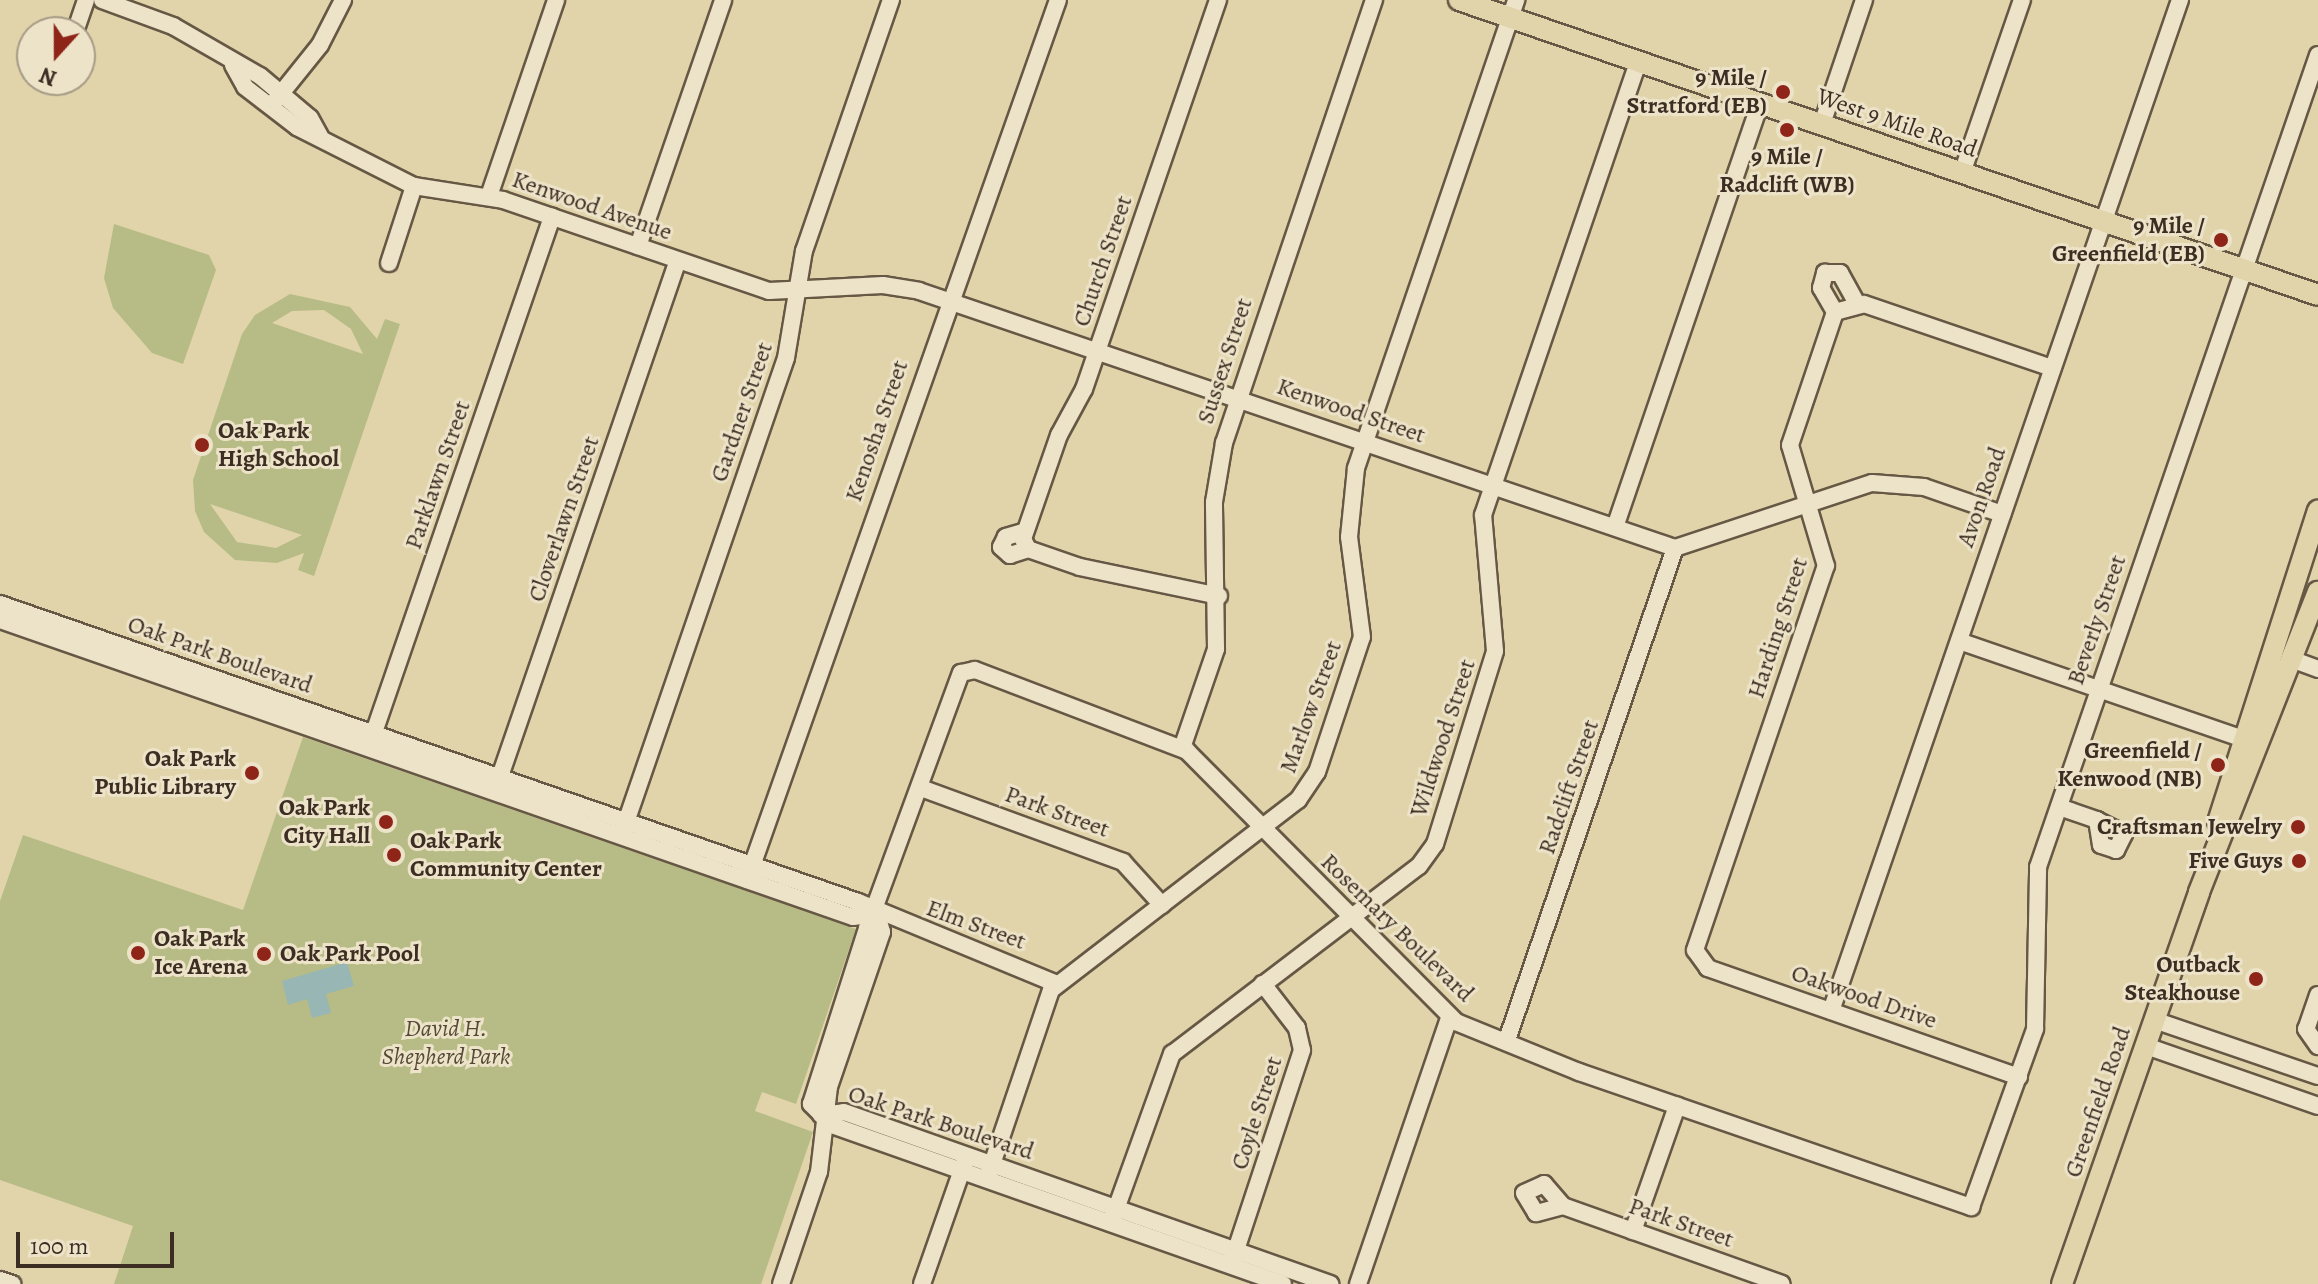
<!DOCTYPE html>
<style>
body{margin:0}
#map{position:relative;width:2318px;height:1284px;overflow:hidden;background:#e1d4aa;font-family:Alegreya,serif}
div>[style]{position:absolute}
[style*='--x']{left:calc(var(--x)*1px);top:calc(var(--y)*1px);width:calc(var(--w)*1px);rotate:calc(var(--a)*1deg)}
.green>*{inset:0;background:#b7bc86}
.water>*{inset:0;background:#98b6b3}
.roads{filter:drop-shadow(2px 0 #665845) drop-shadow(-2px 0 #665845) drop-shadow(0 2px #665845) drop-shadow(0 -2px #665845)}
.minor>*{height:16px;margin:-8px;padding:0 8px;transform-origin:8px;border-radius:8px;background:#ece3c8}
.major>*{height:20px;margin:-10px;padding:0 10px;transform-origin:10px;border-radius:10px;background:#e1d4aa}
.dots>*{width:22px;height:22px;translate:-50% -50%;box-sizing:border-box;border:4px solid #ece3c8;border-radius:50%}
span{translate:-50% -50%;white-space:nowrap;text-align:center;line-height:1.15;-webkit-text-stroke:6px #ece3c8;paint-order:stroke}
.poi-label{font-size:24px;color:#3d2e23;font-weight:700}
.right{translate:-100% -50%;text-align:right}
.left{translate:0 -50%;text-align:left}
.street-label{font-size:24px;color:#3d2e23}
.park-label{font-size:24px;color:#554a37;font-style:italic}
.north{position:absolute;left:16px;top:16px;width:80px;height:80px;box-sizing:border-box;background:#ece3c8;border:2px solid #a69b86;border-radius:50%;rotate:201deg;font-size:22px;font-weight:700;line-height:32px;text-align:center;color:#3d2e23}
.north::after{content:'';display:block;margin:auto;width:28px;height:36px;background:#8f2418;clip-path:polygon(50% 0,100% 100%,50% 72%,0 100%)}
.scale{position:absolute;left:16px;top:1232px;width:158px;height:36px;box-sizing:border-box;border:4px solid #3d2e23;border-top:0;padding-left:10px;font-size:24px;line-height:28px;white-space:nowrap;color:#3d2e23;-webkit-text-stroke:6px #ece3c8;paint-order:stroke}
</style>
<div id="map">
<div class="green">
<div style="clip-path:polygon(114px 224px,209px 255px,216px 270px,183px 364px,152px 353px,113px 308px,104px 278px)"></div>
<div style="clip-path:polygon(evenodd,290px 294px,350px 307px,377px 339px,385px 319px,400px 324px,314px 576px,298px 570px,304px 553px,277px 563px,235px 560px,204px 532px,195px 511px,193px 480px,242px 334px,255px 315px,290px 294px,324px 310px,351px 329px,363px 354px,272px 323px,292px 311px,324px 310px,290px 294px,210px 504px,302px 535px,276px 548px,237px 542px,210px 504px)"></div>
<div style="clip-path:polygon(303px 737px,856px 929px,796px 1104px,762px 1092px,755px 1111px,813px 1132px,761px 1284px,114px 1284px,133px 1226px,0 1180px,0 901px,23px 835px,243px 910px)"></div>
</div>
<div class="water">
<div style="clip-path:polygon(347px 962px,354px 986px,326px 994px,331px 1013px,312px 1018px,307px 999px,288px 1005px,282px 981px)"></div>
</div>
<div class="roads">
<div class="minor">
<div style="--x:102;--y:0;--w:76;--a:20.1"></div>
<div style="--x:173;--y:26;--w:100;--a:29.9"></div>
<div style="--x:260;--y:76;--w:65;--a:40"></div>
<div style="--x:310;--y:118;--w:21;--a:61"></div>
<div style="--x:1218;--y:0;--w:411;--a:109"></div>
<div style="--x:1084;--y:389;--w:52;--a:118.5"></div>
<div style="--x:1059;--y:435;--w:110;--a:109.1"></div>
<div style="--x:1023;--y:539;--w:11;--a:63"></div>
<div style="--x:1028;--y:549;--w:55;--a:19.1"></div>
<div style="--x:1080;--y:567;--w:142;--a:11.8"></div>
<div style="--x:75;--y:32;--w:34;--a:-71"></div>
<div style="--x:233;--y:65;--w:25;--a:61"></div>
<div style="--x:245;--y:87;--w:66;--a:37.6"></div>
<div style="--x:297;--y:127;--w:131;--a:26.8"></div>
<div style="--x:414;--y:186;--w:90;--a:8.9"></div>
<div style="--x:503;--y:200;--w:281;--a:18.9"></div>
<div style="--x:769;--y:291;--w:114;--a:-3"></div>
<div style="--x:883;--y:285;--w:36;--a:9"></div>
<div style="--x:919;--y:291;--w:798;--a:18.78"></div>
<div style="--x:1675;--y:548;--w:207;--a:-18.3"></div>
<div style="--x:1872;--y:483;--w:52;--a:4.4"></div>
<div style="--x:1924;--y:487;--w:83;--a:19.1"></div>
<div style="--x:275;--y:101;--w:72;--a:-51.2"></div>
<div style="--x:320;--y:45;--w:51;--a:-62.9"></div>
<div style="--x:1822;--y:124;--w:131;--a:-71.3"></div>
<div style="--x:1962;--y:173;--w:183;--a:-70.9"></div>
<div style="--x:489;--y:196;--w:207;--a:-71.1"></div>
<div style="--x:638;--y:246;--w:260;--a:-70.9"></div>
<div style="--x:389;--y:263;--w:81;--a:-72"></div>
<div style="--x:1835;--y:312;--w:28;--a:-120"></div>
<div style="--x:1821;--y:288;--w:16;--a:-75"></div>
<div style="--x:1825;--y:273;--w:15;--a:0"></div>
<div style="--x:1840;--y:273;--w:33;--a:61"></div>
<div style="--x:1615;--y:527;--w:448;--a:-71.1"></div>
<div style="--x:1023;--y:532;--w:18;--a:164"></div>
<div style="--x:1006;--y:537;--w:11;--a:117"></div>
<div style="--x:1001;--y:547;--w:12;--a:42"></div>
<div style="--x:1010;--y:555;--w:19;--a:-18"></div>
<div style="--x:0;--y:604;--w:908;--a:19.15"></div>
<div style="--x:858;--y:902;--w:215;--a:22.4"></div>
<div style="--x:0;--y:620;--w:903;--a:19.2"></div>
<div style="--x:853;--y:917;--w:24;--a:-7"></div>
<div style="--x:1959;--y:641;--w:297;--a:19"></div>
<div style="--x:2291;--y:659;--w:29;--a:20"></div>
<div style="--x:370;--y:744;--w:558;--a:-70.95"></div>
<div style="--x:1182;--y:748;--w:105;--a:-71"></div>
<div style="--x:1216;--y:649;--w:147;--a:-90.8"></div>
<div style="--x:1214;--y:502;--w:60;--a:-80.4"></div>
<div style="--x:1224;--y:443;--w:468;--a:-71.3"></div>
<div style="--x:496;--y:788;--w:558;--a:-70.98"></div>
<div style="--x:921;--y:788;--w:215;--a:20.1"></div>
<div style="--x:1123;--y:862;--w:58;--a:47.8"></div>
<div style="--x:2059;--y:807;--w:40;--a:18.9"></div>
<div style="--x:2097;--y:820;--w:25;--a:81"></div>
<div style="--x:2101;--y:845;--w:16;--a:18"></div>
<div style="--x:2116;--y:850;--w:18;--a:-63"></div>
<div style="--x:2124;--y:834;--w:30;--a:-153"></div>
<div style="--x:623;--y:831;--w:500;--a:-70.99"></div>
<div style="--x:786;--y:358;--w:109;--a:-80.5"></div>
<div style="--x:804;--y:251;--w:266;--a:-70.9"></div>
<div style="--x:747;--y:880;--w:933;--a:-70.54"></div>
<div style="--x:2318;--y:995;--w:36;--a:109"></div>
<div style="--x:2306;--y:1029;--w:21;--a:55"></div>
<div style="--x:1831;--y:1011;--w:1070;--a:-70.96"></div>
<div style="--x:2154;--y:1020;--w:173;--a:18.9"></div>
<div style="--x:1507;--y:1040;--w:520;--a:-71.15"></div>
<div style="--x:2146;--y:1046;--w:182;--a:19.2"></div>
<div style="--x:2019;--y:1077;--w:330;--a:-160.7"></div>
<div style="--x:1708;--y:968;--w:22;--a:-126"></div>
<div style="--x:1695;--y:950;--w:406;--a:-71.2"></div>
<div style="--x:1826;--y:566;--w:126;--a:-106.6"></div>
<div style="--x:1790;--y:445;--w:140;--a:-71.3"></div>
<div style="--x:1835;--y:312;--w:30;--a:-15"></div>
<div style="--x:1864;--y:304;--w:199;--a:18.8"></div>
<div style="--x:821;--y:1115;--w:23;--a:-7"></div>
<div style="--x:844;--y:1112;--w:516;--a:19.49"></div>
<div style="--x:987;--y:1179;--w:200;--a:-71.3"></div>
<div style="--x:1051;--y:990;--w:312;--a:-37.6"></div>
<div style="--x:1298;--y:800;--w:34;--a:-56"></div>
<div style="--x:1317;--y:772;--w:142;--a:-71.6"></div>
<div style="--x:1362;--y:637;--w:101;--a:-97.4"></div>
<div style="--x:1349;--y:537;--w:69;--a:-84.2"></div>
<div style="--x:1356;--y:468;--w:495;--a:-71.1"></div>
<div style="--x:1563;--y:1206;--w:28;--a:165"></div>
<div style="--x:1536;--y:1213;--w:23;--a:-121"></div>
<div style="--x:1524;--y:1193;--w:22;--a:-24"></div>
<div style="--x:1544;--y:1184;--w:29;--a:49"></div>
<div style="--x:1563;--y:1206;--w:232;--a:19.6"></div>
<div style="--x:1111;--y:1223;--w:180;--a:-70.2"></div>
<div style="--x:1172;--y:1054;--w:310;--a:-37.3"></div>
<div style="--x:1419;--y:866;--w:27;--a:-54"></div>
<div style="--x:1435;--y:844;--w:202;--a:-72.7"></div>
<div style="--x:1495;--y:651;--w:137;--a:-95"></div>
<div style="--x:1483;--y:515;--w:480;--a:-71.1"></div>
<div style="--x:1633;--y:1231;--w:133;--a:-70.6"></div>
<div style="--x:1233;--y:1259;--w:220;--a:-71.7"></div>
<div style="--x:1302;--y:1050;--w:23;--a:-103"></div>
<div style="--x:1297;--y:1028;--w:56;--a:-127.7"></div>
<div style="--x:0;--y:1280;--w:13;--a:18"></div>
<div style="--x:781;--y:1284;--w:118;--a:-71.3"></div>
<div style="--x:819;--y:1172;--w:86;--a:-83.3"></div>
<div style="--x:829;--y:1087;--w:164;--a:-71.1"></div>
<div style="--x:882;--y:932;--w:19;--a:-106"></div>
<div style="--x:922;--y:1284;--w:130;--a:-70.7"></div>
<div style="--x:1283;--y:1284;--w:478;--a:-160.6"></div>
<div style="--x:832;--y:1125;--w:30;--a:-135"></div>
<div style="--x:811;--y:1104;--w:185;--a:-72.3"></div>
<div style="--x:867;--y:928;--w:272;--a:-69.8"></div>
<div style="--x:961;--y:673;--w:14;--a:-12"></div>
<div style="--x:975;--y:670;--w:227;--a:20.9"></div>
<div style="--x:1187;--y:751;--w:382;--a:45.2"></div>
<div style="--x:1456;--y:1022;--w:133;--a:22.1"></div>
<div style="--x:1579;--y:1072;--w:415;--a:19"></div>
<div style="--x:1971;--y:1207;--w:189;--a:-70.2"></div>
<div style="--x:2035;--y:1029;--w:162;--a:-88.9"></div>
<div style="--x:2038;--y:867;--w:859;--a:-70.97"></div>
<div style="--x:1358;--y:1284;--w:281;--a:-71.1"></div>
</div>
<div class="major">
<div style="--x:1459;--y:0;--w:908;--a:18.95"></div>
<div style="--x:2218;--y:822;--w:327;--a:-72.2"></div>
<div style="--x:2062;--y:1284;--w:415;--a:-70.7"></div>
<div style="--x:2199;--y:892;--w:323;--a:-68.4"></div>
</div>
</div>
<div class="dots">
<div style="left:1783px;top:92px;background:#8f2418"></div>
<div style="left:1787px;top:130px;background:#8f2418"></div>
<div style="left:2221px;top:240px;background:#8f2418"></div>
<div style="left:202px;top:445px;background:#8f2418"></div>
<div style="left:2218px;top:765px;background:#8f2418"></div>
<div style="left:252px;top:773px;background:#8f2418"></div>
<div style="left:386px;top:822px;background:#8f2418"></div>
<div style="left:2298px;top:827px;background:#8f2418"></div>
<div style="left:394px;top:855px;background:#8f2418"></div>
<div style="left:2299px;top:861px;background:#8f2418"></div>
<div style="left:138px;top:953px;background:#8f2418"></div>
<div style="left:264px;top:954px;background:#8f2418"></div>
<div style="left:2256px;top:979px;background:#8f2418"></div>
</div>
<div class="poi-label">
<span class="right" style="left:1767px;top:92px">9 Mile /<br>Stratford (EB)</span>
<span style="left:1787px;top:171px">9 Mile /<br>Radclift (WB)</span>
<span class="right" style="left:2205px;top:240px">9 Mile /<br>Greenfield (EB)</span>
<span class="left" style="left:218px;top:445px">Oak Park<br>High School</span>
<span class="right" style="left:2202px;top:765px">Greenfield /<br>Kenwood (NB)</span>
<span class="right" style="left:236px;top:773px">Oak Park<br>Public Library</span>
<span class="right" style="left:370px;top:822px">Oak Park<br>City Hall</span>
<span class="right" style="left:2282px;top:827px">Craftsman Jewelry</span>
<span class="left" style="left:410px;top:855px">Oak Park<br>Community Center</span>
<span class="right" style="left:2283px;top:861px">Five Guys</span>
<span class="left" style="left:154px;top:953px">Oak Park<br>Ice Arena</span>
<span class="left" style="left:280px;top:954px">Oak Park Pool</span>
<span class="right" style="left:2240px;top:979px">Outback<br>Steakhouse</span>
</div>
<div class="street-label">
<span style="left:1897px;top:123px;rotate:19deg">West 9 Mile Road</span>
<span style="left:592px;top:206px;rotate:19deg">Kenwood Avenue</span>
<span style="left:1103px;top:261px;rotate:-71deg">Church Street</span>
<span style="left:1225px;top:361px;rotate:-72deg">Sussex Street</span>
<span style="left:1351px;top:411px;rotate:19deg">Kenwood Street</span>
<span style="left:742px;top:412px;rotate:-71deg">Gardner Street</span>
<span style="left:877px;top:431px;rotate:-71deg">Kenosha Street</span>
<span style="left:438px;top:475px;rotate:-71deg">Parklawn Street</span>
<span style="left:1982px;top:497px;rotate:-71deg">Avon Road</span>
<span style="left:564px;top:519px;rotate:-71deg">Cloverlawn Street</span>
<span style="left:2097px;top:620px;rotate:-71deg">Beverly Street</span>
<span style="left:1778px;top:628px;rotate:-72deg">Harding Street</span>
<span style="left:220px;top:655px;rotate:19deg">Oak Park Boulevard</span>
<span style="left:1311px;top:707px;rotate:-70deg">Marlow Street</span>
<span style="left:1443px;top:738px;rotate:-72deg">Wildwood Street</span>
<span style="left:1569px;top:787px;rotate:-71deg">Radclift Street</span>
<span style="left:1057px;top:812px;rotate:20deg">Park Street</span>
<span style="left:976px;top:925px;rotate:20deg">Elm Street</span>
<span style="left:1397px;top:928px;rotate:44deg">Rosemary Boulevard</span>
<span style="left:1864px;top:997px;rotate:19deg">Oakwood Drive</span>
<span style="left:2098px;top:1102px;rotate:-71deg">Greenfield Road</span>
<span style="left:1257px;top:1113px;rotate:-72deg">Coyle Street</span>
<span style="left:941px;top:1123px;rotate:18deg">Oak Park Boulevard</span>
<span style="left:1681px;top:1223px;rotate:19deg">Park Street</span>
</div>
<div class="park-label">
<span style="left:446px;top:1043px">David H.<br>Shepherd Park</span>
</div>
<div class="north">N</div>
<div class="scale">100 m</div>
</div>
